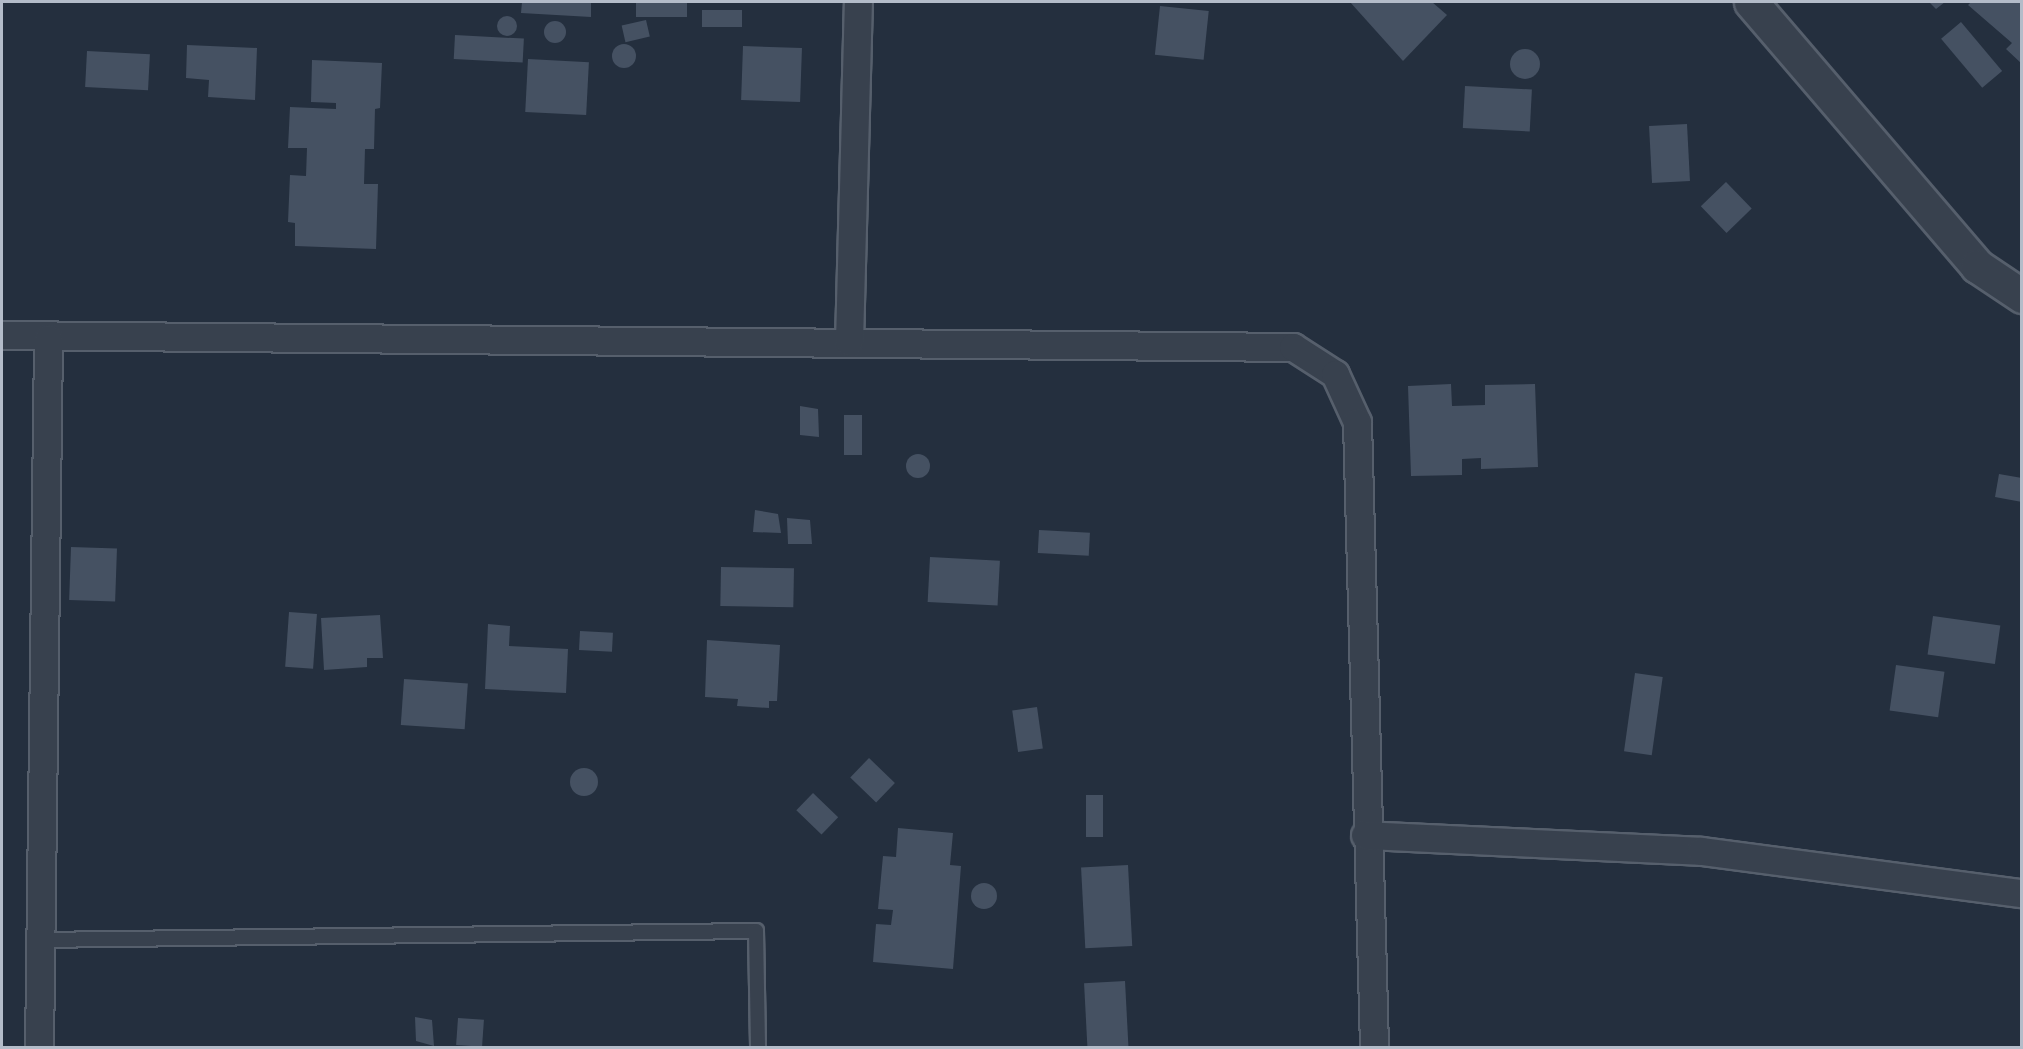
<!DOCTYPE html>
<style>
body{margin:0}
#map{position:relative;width:2023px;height:1049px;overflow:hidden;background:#242f3e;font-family:Commissioner,sans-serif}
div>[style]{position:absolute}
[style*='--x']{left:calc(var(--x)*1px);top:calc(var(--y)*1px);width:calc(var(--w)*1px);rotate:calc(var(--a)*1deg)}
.building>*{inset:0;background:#455162;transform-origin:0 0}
.round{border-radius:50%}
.roads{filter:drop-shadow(2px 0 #565f6c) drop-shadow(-2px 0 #565f6c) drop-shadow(0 2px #565f6c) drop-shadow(0 -2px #565f6c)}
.service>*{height:14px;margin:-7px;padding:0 7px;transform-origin:7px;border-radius:7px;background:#38414e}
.minor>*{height:27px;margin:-13.5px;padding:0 13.5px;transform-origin:13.5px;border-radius:13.5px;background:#38414e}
.tertiary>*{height:33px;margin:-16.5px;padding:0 16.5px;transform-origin:16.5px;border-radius:16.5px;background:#38414e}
span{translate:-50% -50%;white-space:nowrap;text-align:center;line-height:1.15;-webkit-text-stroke:5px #1d2633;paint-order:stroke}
.frame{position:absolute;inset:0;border:3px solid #b4bcc9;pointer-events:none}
</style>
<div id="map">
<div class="building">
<div style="clip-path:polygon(522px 2px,591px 2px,591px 17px,521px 13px)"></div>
<div style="left:636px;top:2px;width:51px;height:15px"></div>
<div style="clip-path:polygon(1350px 2px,1432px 2px,1447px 15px,1403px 61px)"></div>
<div style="clip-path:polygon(1929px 2px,1945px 2px,1936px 9px)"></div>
<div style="clip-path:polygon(1971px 2px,2022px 2px,2022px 64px,2006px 49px,2012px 43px,1968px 5px)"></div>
<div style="left:1160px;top:6px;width:49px;height:49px;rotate:6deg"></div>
<div style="left:702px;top:10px;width:40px;height:17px"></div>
<div class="round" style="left:497px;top:16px;width:20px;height:20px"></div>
<div style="left:646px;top:20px;width:17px;height:25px;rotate:77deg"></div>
<div class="round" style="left:544px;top:21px;width:22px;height:22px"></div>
<div style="left:1961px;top:22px;width:64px;height:26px;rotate:50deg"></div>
<div style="left:455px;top:35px;width:69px;height:24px;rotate:3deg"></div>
<div class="round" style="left:612px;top:44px;width:24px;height:24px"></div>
<div style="clip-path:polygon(187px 45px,257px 48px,255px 100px,208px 97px,209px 80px,186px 78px)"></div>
<div style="left:743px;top:46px;width:59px;height:54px;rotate:2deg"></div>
<div class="round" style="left:1510px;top:49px;width:30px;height:30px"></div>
<div style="left:87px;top:51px;width:63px;height:36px;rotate:3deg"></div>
<div style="left:528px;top:59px;width:61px;height:53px;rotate:3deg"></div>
<div style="clip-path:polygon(312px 60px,382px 63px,380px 108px,375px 109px,374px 149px,365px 149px,364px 184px,378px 184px,376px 249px,295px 246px,295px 223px,288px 222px,290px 175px,306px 176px,307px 148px,288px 148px,290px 107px,336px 109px,336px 103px,311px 102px)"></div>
<div style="left:1465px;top:86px;width:67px;height:42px;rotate:3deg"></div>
<div style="left:1687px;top:124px;width:57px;height:38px;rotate:87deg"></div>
<div style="left:1726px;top:182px;width:37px;height:35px;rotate:46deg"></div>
<div style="clip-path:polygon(1451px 384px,1452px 406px,1485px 405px,1485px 385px,1535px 384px,1538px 467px,1481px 469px,1481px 458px,1462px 459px,1462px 475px,1411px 476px,1408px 386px)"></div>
<div style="clip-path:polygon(800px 406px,818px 409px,819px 437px,800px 435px)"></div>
<div style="left:844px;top:415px;width:18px;height:40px"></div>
<div class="round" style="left:906px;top:454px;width:24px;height:24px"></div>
<div style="clip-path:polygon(1999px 474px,2022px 478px,2022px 502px,1995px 497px)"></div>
<div style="clip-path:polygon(755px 510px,778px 514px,781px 533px,753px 532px)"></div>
<div style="clip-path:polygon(787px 518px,810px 520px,812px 544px,788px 544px)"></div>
<div style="left:1039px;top:530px;width:51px;height:23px;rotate:3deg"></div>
<div style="left:71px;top:547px;width:46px;height:53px;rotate:2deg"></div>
<div style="left:930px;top:557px;width:70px;height:45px;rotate:3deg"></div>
<div style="left:721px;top:567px;width:73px;height:39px;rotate:1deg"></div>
<div style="left:289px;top:612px;width:28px;height:55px;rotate:4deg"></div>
<div style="clip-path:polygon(380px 615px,383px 658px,367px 658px,367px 667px,324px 670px,321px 618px)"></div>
<div style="left:1933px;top:616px;width:68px;height:39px;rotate:8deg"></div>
<div style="clip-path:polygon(488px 624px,510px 626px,509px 646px,568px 649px,566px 693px,485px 689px)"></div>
<div style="left:580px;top:631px;width:33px;height:19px;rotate:3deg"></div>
<div style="clip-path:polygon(707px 640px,780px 645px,777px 701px,769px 701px,769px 708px,737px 706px,738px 699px,705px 697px)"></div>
<div style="left:1896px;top:665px;width:49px;height:46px;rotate:8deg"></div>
<div style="left:1635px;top:673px;width:28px;height:79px;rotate:8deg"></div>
<div style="left:404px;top:679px;width:64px;height:46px;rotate:4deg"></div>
<div style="left:1037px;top:707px;width:42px;height:25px;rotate:82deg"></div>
<div style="left:869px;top:758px;width:36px;height:27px;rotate:44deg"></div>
<div class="round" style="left:570px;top:768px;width:28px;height:28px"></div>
<div style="left:813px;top:793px;width:35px;height:24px;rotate:44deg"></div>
<div style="left:1086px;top:795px;width:17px;height:42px"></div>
<div style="clip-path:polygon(898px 828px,953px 833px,950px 865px,961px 866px,953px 969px,873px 962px,876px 924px,891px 925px,893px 910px,878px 909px,883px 856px,896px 857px)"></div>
<div style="left:1128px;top:865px;width:81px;height:47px;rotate:87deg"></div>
<div class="round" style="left:971px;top:883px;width:26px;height:26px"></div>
<div style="left:1125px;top:981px;width:67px;height:41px;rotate:87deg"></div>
<div style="clip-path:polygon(415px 1017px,432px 1020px,434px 1046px,416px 1041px)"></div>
<div style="left:458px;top:1018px;width:26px;height:27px;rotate:4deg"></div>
</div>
<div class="roads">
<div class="service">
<div style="--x:37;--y:940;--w:719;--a:-0.72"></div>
<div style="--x:756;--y:931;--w:117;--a:89"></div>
</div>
<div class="minor">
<div style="--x:2;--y:335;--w:1291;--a:0.53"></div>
<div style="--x:1293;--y:347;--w:50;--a:32.7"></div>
<div style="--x:1335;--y:374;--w:53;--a:65.4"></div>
<div style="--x:1357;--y:422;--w:626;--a:88.44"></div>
<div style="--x:849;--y:342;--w:340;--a:-88.5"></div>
<div style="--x:1365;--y:835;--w:336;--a:2.7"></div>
<div style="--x:1701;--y:851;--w:324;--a:7.5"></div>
<div style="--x:39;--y:1048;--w:710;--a:-89.27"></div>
</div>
<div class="tertiary">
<div style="--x:1751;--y:2;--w:348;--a:49.4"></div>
<div style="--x:1977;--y:266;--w:54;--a:33.7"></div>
</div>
</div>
<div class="frame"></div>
</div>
